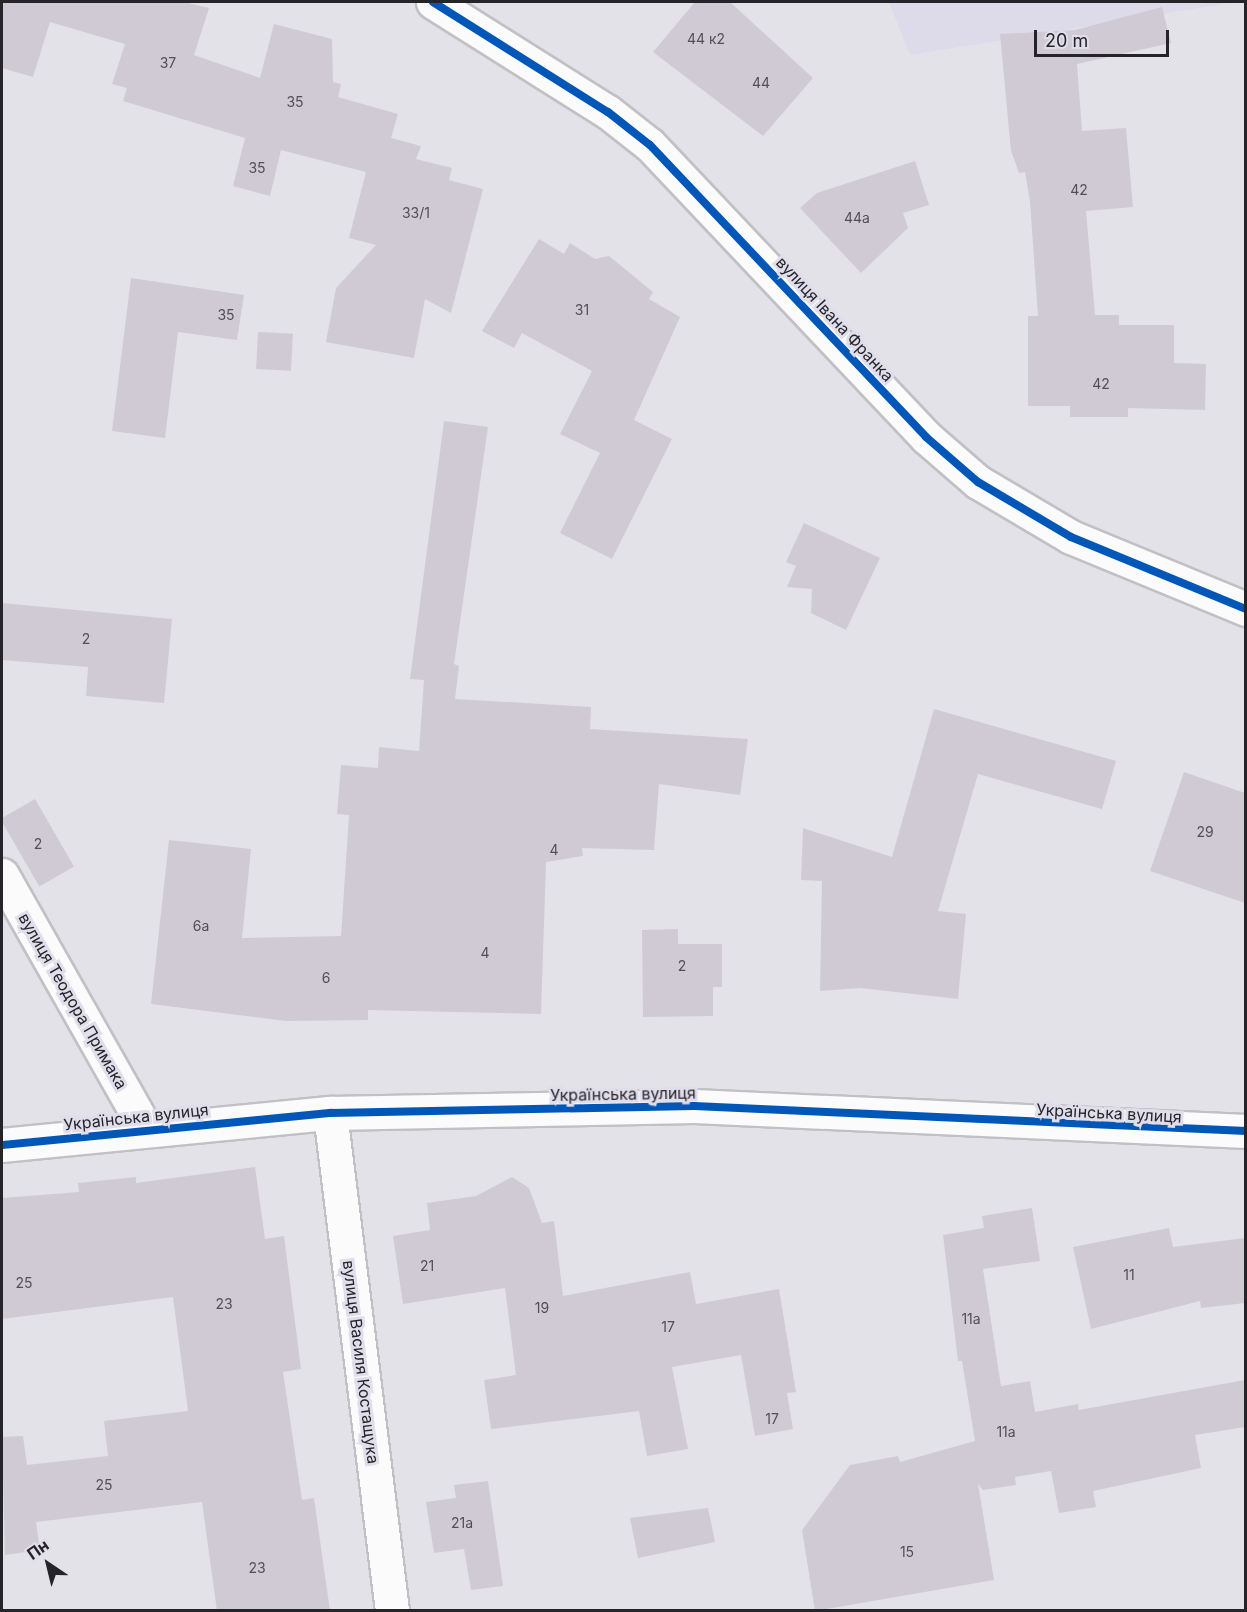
<!DOCTYPE html>
<meta charset="utf-8">
<style>
body{margin:0}
#map{position:relative;width:1247px;height:1612px;overflow:hidden;background:#e3e2e8;font-family:Inter,sans-serif}
div>[style]{position:absolute}
[style*='--x']{left:calc(var(--x)*1px);top:calc(var(--y)*1px);width:calc(var(--w)*1px);rotate:calc(var(--a)*1deg)}
.education>*{inset:0;background:#dddae9}
.building>*{inset:0;background:#d0cad5;transform-origin:0 0}
.roads{filter:drop-shadow(2px 0 #c1c0c5) drop-shadow(-2px 0 #c1c0c5) drop-shadow(0 2px #c1c0c5) drop-shadow(0 -2px #c1c0c5)}
.minor>*{height:33px;margin:-16.5px;padding:0 16.5px;transform-origin:16.5px;border-radius:16.5px;background:#fbfbfc}
.tertiary>*{height:33px;margin:-16.5px;padding:0 16.5px;transform-origin:16.5px;border-radius:16.5px;background:#fbfbfc}
.cycleway>*{height:8px;margin:-4px;padding:0 4px;transform-origin:4px;border-radius:4px;background:#0057b8}
span{translate:-50% -50%;white-space:nowrap;text-align:center;line-height:1.15;-webkit-text-stroke:6px #e1deec;paint-order:stroke}
.number-label{font-size:14px;color:#524f56}
.number-label span{-webkit-text-stroke-width:0}
.street-label{font-size:16px;color:#252429}
.frame{position:absolute;inset:0;border:3px solid #252429;pointer-events:none}
.north{position:absolute;left:18px;top:1534px;width:60px;height:60px;-webkit-text-stroke:4px #e1deec;paint-order:stroke;rotate:325deg;font-size:16px;font-weight:700;line-height:24px;text-align:center;color:#252429}
.north::after{content:'';display:block;margin:auto;width:21px;height:27px;background:#252429;clip-path:polygon(50% 0,100% 100%,50% 72%,0 100%)}
.scale{position:absolute;left:1034px;top:30px;width:135px;height:27px;box-sizing:border-box;border:3px solid #252429;border-top:0;padding-left:8px;font-size:18px;line-height:21px;white-space:nowrap;color:#252429;-webkit-text-stroke:4px #e1deec;paint-order:stroke}
</style>
<div id="map">
<div class="education">
<div style="clip-path:polygon(889px 2px,1235px 2px,910px 55px)"></div>
</div>
<div class="building">
<div style="clip-path:polygon(2px 2px,184px 2px,209px 8px,194px 55px,260px 78px,274px 24px,332px 39px,333px 82px,341px 84px,338px 97px,398px 114px,391px 138px,421px 146px,416px 159px,452px 168px,449px 180px,483px 189px,451px 313px,425px 299px,414px 358px,326px 342px,336px 288px,376px 245px,349px 238px,366px 172px,281px 150px,270px 196px,233px 186px,245px 138px,123px 101px,127px 88px,112px 84px,125px 44px,50px 22px,33px 77px,2px 68px)"></div>
<div style="clip-path:polygon(695px 2px,730px 2px,813px 78px,763px 136px,653px 52px)"></div>
<div style="clip-path:polygon(1162px 7px,1171px 43px,1077px 64px,1082px 131px,1126px 128px,1133px 207px,1086px 211px,1095px 315px,1119px 315px,1119px 325px,1174px 325px,1174px 363px,1206px 364px,1205px 410px,1128px 408px,1128px 417px,1070px 417px,1070px 406px,1028px 406px,1028px 316px,1038px 316px,1030px 201px,1025px 172px,1019px 173px,1011px 151px,1000px 34px,1075px 30px)"></div>
<div style="clip-path:polygon(915px 161px,929px 205px,903px 213px,908px 228px,861px 273px,800px 208px,817px 193px)"></div>
<div style="clip-path:polygon(539px 239px,564px 254px,570px 243px,595px 259px,609px 256px,653px 292px,649px 299px,680px 317px,634px 420px,672px 439px,612px 559px,560px 533px,600px 453px,560px 434px,592px 371px,522px 333px,514px 348px,482px 331px)"></div>
<div style="clip-path:polygon(131px 278px,244px 295px,237px 340px,178px 332px,165px 438px,112px 431px)"></div>
<div style="left:258px;top:332px;width:35px;height:37px;rotate:3deg"></div>
<div style="clip-path:polygon(444px 421px,488px 427px,454px 664px,459px 666px,455px 699px,591px 707px,590px 729px,748px 739px,740px 795px,659px 784px,654px 850px,582px 848px,583px 856px,546px 862px,541px 1014px,368px 1010px,368px 1020px,286px 1021px,151px 1004px,169px 840px,251px 849px,242px 938px,341px 936px,349px 815px,337px 814px,341px 765px,378px 768px,379px 747px,419px 751px,424px 680px,410px 679px)"></div>
<div style="clip-path:polygon(804px 523px,880px 558px,846px 630px,811px 613px,812px 589px,787px 587px,796px 566px,786px 562px)"></div>
<div style="clip-path:polygon(2px 603px,172px 619px,164px 703px,86px 696px,88px 667px,2px 660px)"></div>
<div style="clip-path:polygon(934px 709px,1116px 761px,1102px 809px,978px 774px,938px 911px,966px 914px,958px 999px,860px 988px,820px 991px,822px 881px,801px 880px,803px 828px,892px 857px)"></div>
<div style="clip-path:polygon(1184px 772px,1245px 793px,1245px 903px,1150px 871px)"></div>
<div style="left:35px;top:799px;width:78px;height:40px;rotate:60deg"></div>
<div style="clip-path:polygon(678px 929px,678px 944px,722px 944px,722px 987px,713px 987px,713px 1016px,643px 1017px,642px 930px)"></div>
<div style="clip-path:polygon(255px 1167px,265px 1239px,284px 1236px,301px 1369px,283px 1372px,302px 1500px,314px 1498px,330px 1611px,217px 1611px,202px 1502px,36px 1522px,40px 1550px,5px 1555px,2px 1437px,23px 1436px,27px 1465px,108px 1456px,104px 1421px,188px 1411px,173px 1297px,2px 1319px,2px 1198px,79px 1192px,78px 1183px,136px 1177px,136px 1183px)"></div>
<div style="clip-path:polygon(512px 1177px,529px 1188px,542px 1223px,554px 1221px,563px 1296px,690px 1272px,696px 1304px,779px 1289px,796px 1392px,787px 1393px,793px 1429px,755px 1436px,741px 1355px,672px 1367px,688px 1449px,647px 1456px,639px 1411px,491px 1429px,484px 1380px,516px 1375px,505px 1288px,403px 1304px,393px 1236px,430px 1230px,427px 1203px,476px 1196px)"></div>
<div style="clip-path:polygon(1032px 1208px,1040px 1261px,983px 1269px,1001px 1386px,1030px 1381px,1035px 1412px,1078px 1404px,1079px 1410px,1245px 1380px,1245px 1427px,1195px 1435px,1201px 1468px,1093px 1491px,1096px 1507px,1059px 1513px,1051px 1471px,1015px 1477px,1016px 1485px,983px 1490px,978px 1484px,994px 1580px,815px 1611px,802px 1530px,850px 1465px,898px 1456px,900px 1462px,975px 1441px,962px 1361px,958px 1361px,943px 1235px,984px 1228px,982px 1216px)"></div>
<div style="clip-path:polygon(1169px 1228px,1173px 1247px,1245px 1238px,1245px 1303px,1201px 1308px,1200px 1301px,1091px 1329px,1073px 1247px)"></div>
<div style="clip-path:polygon(488px 1481px,503px 1586px,471px 1590px,464px 1549px,434px 1553px,426px 1502px,456px 1498px,454px 1485px)"></div>
<div style="clip-path:polygon(708px 1508px,715px 1542px,638px 1558px,630px 1518px)"></div>
</div>
<div class="roads">
<div class="minor">
<div style="--x:2;--y:875;--w:291;--a:60.5"></div>
<div style="--x:330;--y:1113;--w:501;--a:82.89"></div>
</div>
<div class="tertiary">
<div style="--x:433;--y:2;--w:207;--a:32.2"></div>
<div style="--x:608;--y:112;--w:53;--a:38.2"></div>
<div style="--x:650;--y:145;--w:402;--a:46.6"></div>
<div style="--x:926;--y:437;--w:69;--a:40.9"></div>
<div style="--x:978;--y:482;--w:108;--a:30.6"></div>
<div style="--x:1071;--y:537;--w:189;--a:22.4"></div>
<div style="--x:2;--y:1145;--w:330;--a:-5.6"></div>
<div style="--x:330;--y:1113;--w:364;--a:-1.1"></div>
<div style="--x:694;--y:1106;--w:553;--a:2.59"></div>
</div>
</div>
<div class="cycleway">
<div style="--x:433;--y:2;--w:207;--a:32.2"></div>
<div style="--x:608;--y:112;--w:53;--a:38.2"></div>
<div style="--x:650;--y:145;--w:402;--a:46.6"></div>
<div style="--x:926;--y:437;--w:69;--a:40.9"></div>
<div style="--x:978;--y:482;--w:108;--a:30.6"></div>
<div style="--x:1071;--y:537;--w:189;--a:22.4"></div>
<div style="--x:2;--y:1145;--w:330;--a:-5.6"></div>
<div style="--x:330;--y:1113;--w:364;--a:-1.1"></div>
<div style="--x:694;--y:1106;--w:553;--a:2.59"></div>
</div>
<div class="number-label">
<span style="left:706px;top:39px">44 к2</span>
<span style="left:168px;top:63px">37</span>
<span style="left:761px;top:83px">44</span>
<span style="left:295px;top:102px">35</span>
<span style="left:257px;top:168px">35</span>
<span style="left:1079px;top:190px">42</span>
<span style="left:416px;top:213px">33/1</span>
<span style="left:857px;top:218px">44а</span>
<span style="left:582px;top:310px">31</span>
<span style="left:226px;top:315px">35</span>
<span style="left:1101px;top:384px">42</span>
<span style="left:86px;top:639px">2</span>
<span style="left:1205px;top:832px">29</span>
<span style="left:38px;top:844px">2</span>
<span style="left:554px;top:850px">4</span>
<span style="left:201px;top:926px">6а</span>
<span style="left:485px;top:953px">4</span>
<span style="left:682px;top:966px">2</span>
<span style="left:326px;top:978px">6</span>
<span style="left:427px;top:1266px">21</span>
<span style="left:1129px;top:1275px">11</span>
<span style="left:24px;top:1283px">25</span>
<span style="left:224px;top:1304px">23</span>
<span style="left:542px;top:1308px">19</span>
<span style="left:971px;top:1319px">11а</span>
<span style="left:668px;top:1327px">17</span>
<span style="left:772px;top:1419px">17</span>
<span style="left:1006px;top:1432px">11а</span>
<span style="left:104px;top:1485px">25</span>
<span style="left:462px;top:1523px">21а</span>
<span style="left:907px;top:1552px">15</span>
<span style="left:257px;top:1568px">23</span>
</div>
<div class="street-label">
<span style="left:835px;top:319px;rotate:47deg">вулиця Івана Франка</span>
<span style="left:73px;top:1001px;rotate:60deg">вулиця Теодора Примака</span>
<span style="left:623px;top:1094px;rotate:-1deg">Українська вулиця</span>
<span style="left:1109px;top:1113px;rotate:3deg">Українська вулиця</span>
<span style="left:136px;top:1117px;rotate:-6deg">Українська вулиця</span>
<span style="left:361px;top:1362px;rotate:83deg">вулиця Василя Костащука</span>
</div>
<div class="frame"></div>
<div class="north">Пн</div>
<div class="scale">20 m</div>
</div>
